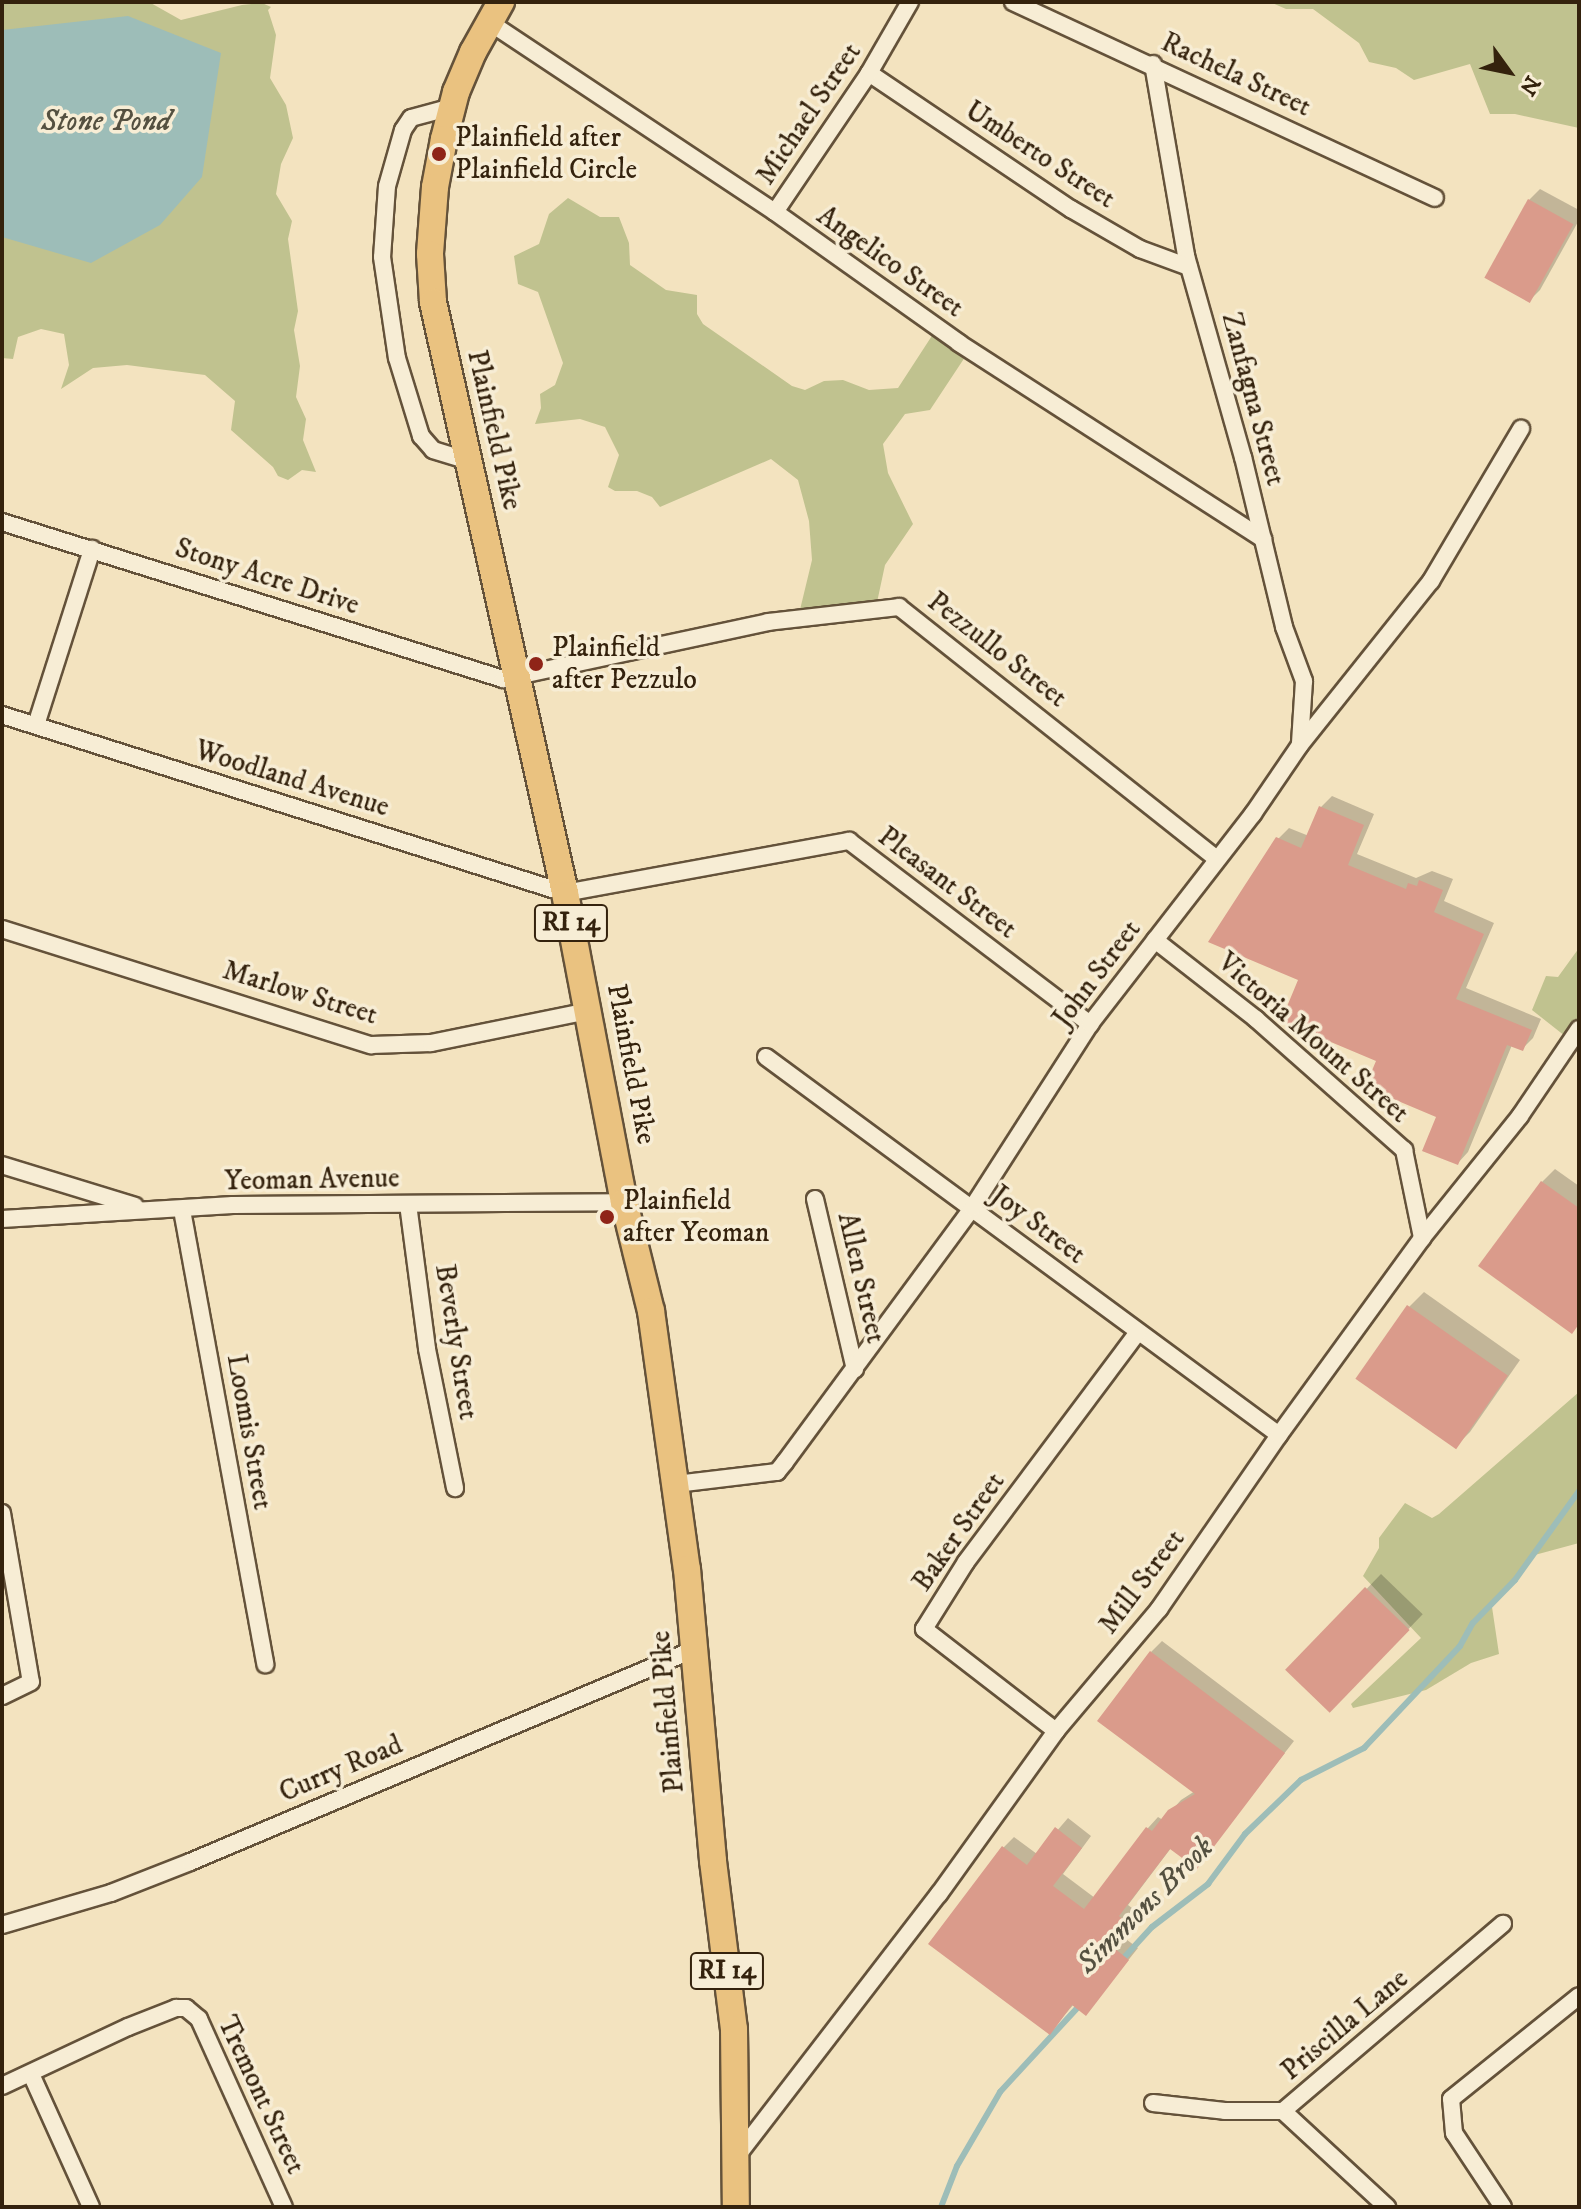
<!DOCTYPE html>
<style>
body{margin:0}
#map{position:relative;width:1581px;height:2209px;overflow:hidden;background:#f3e3bf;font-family:"IM FELL DW Pica",serif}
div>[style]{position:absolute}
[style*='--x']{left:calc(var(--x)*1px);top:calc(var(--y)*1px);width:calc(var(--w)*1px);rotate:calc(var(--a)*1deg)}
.green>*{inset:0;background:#c0c28f}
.water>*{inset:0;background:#9dbdb8}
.shadow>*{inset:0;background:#0003;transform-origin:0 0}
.stream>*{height:6px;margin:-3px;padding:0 3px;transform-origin:3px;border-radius:3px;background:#9dbdb8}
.building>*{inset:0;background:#da9b8b;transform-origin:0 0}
.roads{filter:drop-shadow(2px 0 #64523a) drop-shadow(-2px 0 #64523a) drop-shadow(0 2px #64523a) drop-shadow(0 -2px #64523a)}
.minor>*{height:16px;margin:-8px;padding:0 8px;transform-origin:8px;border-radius:8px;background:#f7edd5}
.primary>*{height:26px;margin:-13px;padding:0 13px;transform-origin:13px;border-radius:13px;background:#eac280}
.dots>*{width:22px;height:22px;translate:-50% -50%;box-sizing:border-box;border:4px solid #f7edd5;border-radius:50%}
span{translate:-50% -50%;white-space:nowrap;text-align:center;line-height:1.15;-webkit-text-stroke:7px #f7edd5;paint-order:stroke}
.shield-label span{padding:2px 6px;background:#f7edd5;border:2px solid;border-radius:6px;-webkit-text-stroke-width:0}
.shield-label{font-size:26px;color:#34220d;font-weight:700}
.street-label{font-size:28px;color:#34220d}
.poi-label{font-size:28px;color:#34220d}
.left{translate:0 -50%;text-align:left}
.water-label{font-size:30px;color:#545040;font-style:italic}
.frame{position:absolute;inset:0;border:4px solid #34220d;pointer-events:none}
.north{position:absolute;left:1469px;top:32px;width:80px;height:80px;-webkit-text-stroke:6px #f7edd5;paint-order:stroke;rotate:123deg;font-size:22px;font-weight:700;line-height:32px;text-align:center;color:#34220d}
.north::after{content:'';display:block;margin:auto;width:28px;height:36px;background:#34220d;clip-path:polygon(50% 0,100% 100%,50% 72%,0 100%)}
</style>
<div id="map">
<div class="green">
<div style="clip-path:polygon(2px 2px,149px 2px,181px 20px,242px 5px,262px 3px,271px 7px,268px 10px,276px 35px,270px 78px,286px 105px,293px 138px,281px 164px,276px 194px,292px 221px,288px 239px,298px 311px,294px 330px,300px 366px,296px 397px,306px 419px,303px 440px,316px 472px,302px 470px,288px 480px,278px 476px,273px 467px,231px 430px,235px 401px,205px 375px,127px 365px,93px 368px,61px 389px,69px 365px,64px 334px,41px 329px,18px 337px,13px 359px,2px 358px)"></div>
<div style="clip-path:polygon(1270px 2px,1579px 2px,1579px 128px,1515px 114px,1490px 114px,1470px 64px,1414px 80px,1396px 68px,1369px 62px,1359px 43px,1313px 9px,1286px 9px)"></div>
<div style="clip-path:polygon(568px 198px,600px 217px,619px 217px,629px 243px,630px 265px,666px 290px,697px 295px,697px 314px,703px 324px,792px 386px,805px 390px,824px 381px,843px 380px,869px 390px,898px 388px,937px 328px,969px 351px,930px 410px,905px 414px,883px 444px,888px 473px,913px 524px,885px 565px,876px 607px,798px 618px,812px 560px,809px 521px,798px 480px,771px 459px,660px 507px,652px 497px,637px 491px,615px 491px,608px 487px,619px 455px,605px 427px,580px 419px,535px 424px,541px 408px,540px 394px,555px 385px,563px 363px,538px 292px,518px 284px,514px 256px,539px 244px,549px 214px)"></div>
<div style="clip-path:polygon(1579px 948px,1579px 1024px,1571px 1034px,1565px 1036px,1532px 1010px,1546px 976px,1558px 977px)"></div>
<div style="clip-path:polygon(1579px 1392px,1579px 1543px,1531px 1556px,1492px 1607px,1499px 1654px,1471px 1663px,1426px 1690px,1353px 1708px,1351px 1704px,1421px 1638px,1363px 1576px,1379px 1548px,1379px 1538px,1405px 1503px,1432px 1518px,1439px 1514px)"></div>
</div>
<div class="water">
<div style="clip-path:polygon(128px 16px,221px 53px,202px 177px,160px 225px,91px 263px,2px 237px,2px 30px)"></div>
</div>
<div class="shadow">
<div style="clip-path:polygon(1540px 189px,1579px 210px,1579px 220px,1540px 290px,1530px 300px,1529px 200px)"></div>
<div style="clip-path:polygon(1332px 796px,1374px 814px,1357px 854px,1416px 878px,1432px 871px,1453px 879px,1444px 901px,1494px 923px,1466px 988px,1541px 1019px,1533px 1038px,1522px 1049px,1512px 1045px,1468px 1152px,1458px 1163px,1438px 1116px,1301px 979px,1278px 839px,1289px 828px,1309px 836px,1321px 807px)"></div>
<div style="clip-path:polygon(1555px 1169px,1579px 1186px,1579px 1324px,1542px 1182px)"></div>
<div style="clip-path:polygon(1424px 1292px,1520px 1360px,1470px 1432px,1456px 1446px,1409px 1307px)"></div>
<div style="left:1381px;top:1574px;width:58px;height:133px;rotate:44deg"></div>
<div style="clip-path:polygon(1162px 1641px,1294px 1741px,1196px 1867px,1171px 1848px,1128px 1905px,1140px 1914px,1123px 1937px,1138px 1948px,1086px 2013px,1074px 2004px,1050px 2032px,1003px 1848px,1014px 1837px,1037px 1854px,1068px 1818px,1091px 1836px,1063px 1874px,1095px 1898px,1148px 1828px,1158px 1817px,1163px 1820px,1181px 1800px,1195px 1791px,1151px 1652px)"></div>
</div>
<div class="stream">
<div style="--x:1120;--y:1962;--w:47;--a:-47.6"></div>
<div style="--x:1152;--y:1927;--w:71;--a:-37.5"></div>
<div style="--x:1208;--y:1884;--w:62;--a:-53.5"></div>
<div style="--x:1245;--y:1834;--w:78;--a:-44"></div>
<div style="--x:1301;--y:1780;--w:71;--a:-26.9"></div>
<div style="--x:1364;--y:1748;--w:140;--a:-46.7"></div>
<div style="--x:1460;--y:1646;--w:26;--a:-61"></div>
<div style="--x:1473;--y:1623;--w:60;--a:-45.7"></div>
<div style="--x:1515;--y:1580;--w:110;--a:-54.3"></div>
<div style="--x:941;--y:2207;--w:44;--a:-68.7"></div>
<div style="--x:957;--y:2166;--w:86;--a:-59.8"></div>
<div style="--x:1000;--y:2092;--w:118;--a:-47.4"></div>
</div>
<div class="building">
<div style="left:1528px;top:199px;width:52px;height:90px;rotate:29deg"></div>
<div style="clip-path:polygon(1319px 806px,1364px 825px,1348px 865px,1406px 889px,1408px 883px,1417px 886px,1419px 880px,1443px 890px,1434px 912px,1484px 934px,1456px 999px,1532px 1030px,1523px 1051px,1507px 1045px,1458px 1165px,1422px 1151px,1436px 1117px,1365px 1087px,1376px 1061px,1281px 1021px,1298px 980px,1208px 942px,1276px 837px,1301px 848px)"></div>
<div style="clip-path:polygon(1541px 1181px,1579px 1208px,1579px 1324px,1572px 1334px,1478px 1266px)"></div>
<div style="left:1407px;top:1305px;width:123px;height:90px;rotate:35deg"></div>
<div style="left:1365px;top:1587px;width:62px;height:115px;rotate:44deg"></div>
<div style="clip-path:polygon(1150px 1651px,1285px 1753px,1197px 1869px,1170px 1849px,1119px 1916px,1131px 1926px,1114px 1948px,1129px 1960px,1086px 2016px,1072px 2005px,1050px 2035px,928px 1944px,1002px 1846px,1027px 1865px,1055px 1827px,1082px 1848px,1053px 1886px,1084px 1909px,1146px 1827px,1152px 1831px,1168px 1810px,1195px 1794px,1097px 1721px)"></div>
</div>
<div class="roads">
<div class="minor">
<div style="--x:1013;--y:2;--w:465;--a:24.9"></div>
<div style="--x:489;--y:22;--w:343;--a:33.6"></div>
<div style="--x:775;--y:212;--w:226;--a:35.4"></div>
<div style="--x:959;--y:343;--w:362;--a:32.8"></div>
<div style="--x:1153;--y:64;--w:195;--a:80.2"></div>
<div style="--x:1186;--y:256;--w:209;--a:74.2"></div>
<div style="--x:1243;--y:457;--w:175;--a:76.4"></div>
<div style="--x:1284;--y:627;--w:58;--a:69.7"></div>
<div style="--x:1304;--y:681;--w:62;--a:93.7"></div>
<div style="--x:869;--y:73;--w:244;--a:34"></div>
<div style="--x:1071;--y:209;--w:80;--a:30.1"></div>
<div style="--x:1140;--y:249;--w:52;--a:20.2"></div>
<div style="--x:452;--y:107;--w:42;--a:165"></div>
<div style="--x:411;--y:118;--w:14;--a:124"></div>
<div style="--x:403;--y:130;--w:58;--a:105.9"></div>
<div style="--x:387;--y:186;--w:71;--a:94"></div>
<div style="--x:382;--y:257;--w:102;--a:81.6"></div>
<div style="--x:397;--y:358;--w:82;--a:72.9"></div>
<div style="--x:421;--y:436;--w:18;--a:49"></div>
<div style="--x:433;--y:450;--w:37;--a:17"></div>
<div style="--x:775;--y:212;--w:168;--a:-55.9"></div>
<div style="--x:869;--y:73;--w:82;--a:-60"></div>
<div style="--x:2;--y:522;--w:525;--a:17.4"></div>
<div style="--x:503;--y:679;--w:271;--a:-12.1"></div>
<div style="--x:768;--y:622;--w:132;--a:-6.5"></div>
<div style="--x:899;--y:607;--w:404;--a:38.4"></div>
<div style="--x:2;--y:715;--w:590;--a:17.55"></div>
<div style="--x:565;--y:893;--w:289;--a:-10.4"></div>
<div style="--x:849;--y:841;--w:303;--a:37.2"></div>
<div style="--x:36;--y:725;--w:185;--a:-72.3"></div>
<div style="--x:2;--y:929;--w:387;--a:17.5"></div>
<div style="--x:371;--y:1045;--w:60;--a:-1.9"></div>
<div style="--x:431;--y:1043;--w:160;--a:-11.5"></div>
<div style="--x:1155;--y:940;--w:128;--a:38"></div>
<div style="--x:1256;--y:1019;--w:198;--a:41.5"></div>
<div style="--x:1404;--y:1150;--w:90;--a:78.4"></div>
<div style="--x:766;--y:1057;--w:637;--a:36.38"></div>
<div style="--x:2;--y:1165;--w:139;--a:17.1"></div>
<div style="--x:815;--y:1199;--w:175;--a:76.8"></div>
<div style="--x:408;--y:1204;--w:146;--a:82.5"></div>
<div style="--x:427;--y:1349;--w:142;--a:78.6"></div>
<div style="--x:182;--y:1210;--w:462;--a:79.6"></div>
<div style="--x:2;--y:1219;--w:231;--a:-3.5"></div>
<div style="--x:233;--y:1205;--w:391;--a:-0.4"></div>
<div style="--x:676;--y:1484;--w:102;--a:-6.8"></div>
<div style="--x:777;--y:1472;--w:13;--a:-51"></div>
<div style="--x:785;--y:1462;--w:315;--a:-53.6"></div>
<div style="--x:972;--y:1208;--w:219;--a:-57.3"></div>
<div style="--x:1090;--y:1024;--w:266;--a:-52.2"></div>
<div style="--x:1253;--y:814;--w:83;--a:-55.7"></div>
<div style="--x:1300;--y:745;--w:210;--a:-51.4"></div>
<div style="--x:1431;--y:581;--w:177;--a:-59.4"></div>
<div style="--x:2;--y:1513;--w:171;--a:80.3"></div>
<div style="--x:31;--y:1682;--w:32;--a:154"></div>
<div style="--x:1056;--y:1731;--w:167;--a:-142.3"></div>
<div style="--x:924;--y:1629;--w:79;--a:-57.9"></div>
<div style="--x:966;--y:1562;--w:287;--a:-53.2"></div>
<div style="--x:2;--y:1925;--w:114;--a:-16.4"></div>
<div style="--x:111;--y:1893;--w:85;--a:-21.4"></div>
<div style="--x:190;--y:1862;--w:548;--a:-22.87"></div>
<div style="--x:31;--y:2074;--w:146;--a:65.7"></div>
<div style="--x:2;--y:2086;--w:139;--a:-25.1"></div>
<div style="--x:128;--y:2027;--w:52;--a:-21.6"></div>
<div style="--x:176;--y:2008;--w:10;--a:0"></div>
<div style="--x:186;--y:2008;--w:17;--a:40"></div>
<div style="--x:199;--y:2019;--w:206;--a:65.7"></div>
<div style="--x:1153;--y:2103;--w:72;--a:6.3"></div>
<div style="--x:1225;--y:2111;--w:58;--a:0"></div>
<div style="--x:1283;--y:2111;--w:289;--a:-40.4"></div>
<div style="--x:1283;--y:2111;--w:142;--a:42.7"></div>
<div style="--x:737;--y:2156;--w:331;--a:-52.4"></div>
<div style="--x:939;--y:1894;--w:201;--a:-54.3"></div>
<div style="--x:1056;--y:1731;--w:160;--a:-49.8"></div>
<div style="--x:1159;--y:1609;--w:211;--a:-55.4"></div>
<div style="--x:1279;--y:1435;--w:243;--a:-54"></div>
<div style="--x:1422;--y:1238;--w:156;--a:-51.2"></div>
<div style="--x:1520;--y:1116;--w:105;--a:-55.9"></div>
<div style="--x:1503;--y:2207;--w:89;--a:-123.5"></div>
<div style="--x:1454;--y:2133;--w:34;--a:-95"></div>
<div style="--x:1451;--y:2099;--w:164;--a:-38.8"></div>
</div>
<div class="primary">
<div style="--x:501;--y:2;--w:57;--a:119.2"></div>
<div style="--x:473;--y:52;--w:43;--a:113"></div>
<div style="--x:456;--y:92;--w:49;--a:104.3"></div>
<div style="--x:444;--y:139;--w:49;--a:100.6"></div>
<div style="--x:435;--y:187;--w:67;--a:94.3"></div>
<div style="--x:430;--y:254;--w:48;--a:86.4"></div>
<div style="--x:433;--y:302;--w:606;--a:77.41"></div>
<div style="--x:565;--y:893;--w:315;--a:79.2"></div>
<div style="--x:624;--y:1202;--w:112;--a:76.1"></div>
<div style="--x:651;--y:1311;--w:260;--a:82.1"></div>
<div style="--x:687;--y:1569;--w:293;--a:84.9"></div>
<div style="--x:713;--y:1861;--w:169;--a:82.9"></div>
<div style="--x:734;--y:2029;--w:178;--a:89.4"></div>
</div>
</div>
<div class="dots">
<div style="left:439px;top:154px;background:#8f2418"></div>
<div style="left:536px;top:664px;background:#8f2418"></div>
<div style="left:607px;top:1217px;background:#8f2418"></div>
</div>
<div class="shield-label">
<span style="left:571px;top:923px">RI 14</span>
<span style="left:727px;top:1971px">RI 14</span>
</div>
<div class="street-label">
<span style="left:1236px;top:75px;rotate:25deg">Rachela Street</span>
<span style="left:809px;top:114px;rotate:-56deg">Michael Street</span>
<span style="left:1040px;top:155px;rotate:33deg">Umberto Street</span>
<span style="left:890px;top:262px;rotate:35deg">Angelico Street</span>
<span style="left:1253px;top:399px;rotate:75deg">Zanfagna Street</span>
<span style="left:494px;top:430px;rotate:77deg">Plainfield Pike</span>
<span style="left:267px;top:577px;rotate:18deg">Stony Acre Drive</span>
<span style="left:997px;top:650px;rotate:38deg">Pezzullo Street</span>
<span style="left:292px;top:779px;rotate:17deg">Woodland Avenue</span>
<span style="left:947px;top:883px;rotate:37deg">Pleasant Street</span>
<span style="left:1097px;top:974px;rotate:-53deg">John Street</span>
<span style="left:300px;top:993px;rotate:17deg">Marlow Street</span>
<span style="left:1313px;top:1038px;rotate:41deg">Victoria Mount Street</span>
<span style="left:631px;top:1064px;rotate:79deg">Plainfield Pike</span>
<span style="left:312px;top:1180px;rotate:-1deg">Yeoman Avenue</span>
<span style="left:1038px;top:1225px;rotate:37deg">Joy Street</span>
<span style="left:861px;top:1278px;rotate:77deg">Allen Street</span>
<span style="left:456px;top:1342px;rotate:81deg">Beverly Street</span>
<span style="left:249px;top:1432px;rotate:80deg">Loomis Street</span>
<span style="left:959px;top:1532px;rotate:-55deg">Baker Street</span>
<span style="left:1142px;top:1582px;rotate:-53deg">Mill Street</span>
<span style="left:668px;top:1712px;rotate:-95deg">Plainfield Pike</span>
<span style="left:341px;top:1769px;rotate:-23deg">Curry Road</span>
<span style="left:1345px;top:2025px;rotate:-40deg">Priscilla Lane</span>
<span style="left:261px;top:2095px;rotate:65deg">Tremont Street</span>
</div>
<div class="poi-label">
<span class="left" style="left:455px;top:154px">Plainfield after<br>Plainfield Circle</span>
<span class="left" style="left:552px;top:664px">Plainfield<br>after Pezzulo</span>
<span class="left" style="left:623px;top:1217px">Plainfield<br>after Yeoman</span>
</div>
<div class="water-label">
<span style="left:106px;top:122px">Stone Pond</span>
<span style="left:1146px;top:1906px;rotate:-45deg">Simmons Brook</span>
</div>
<div class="frame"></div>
<div class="north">N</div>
</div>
